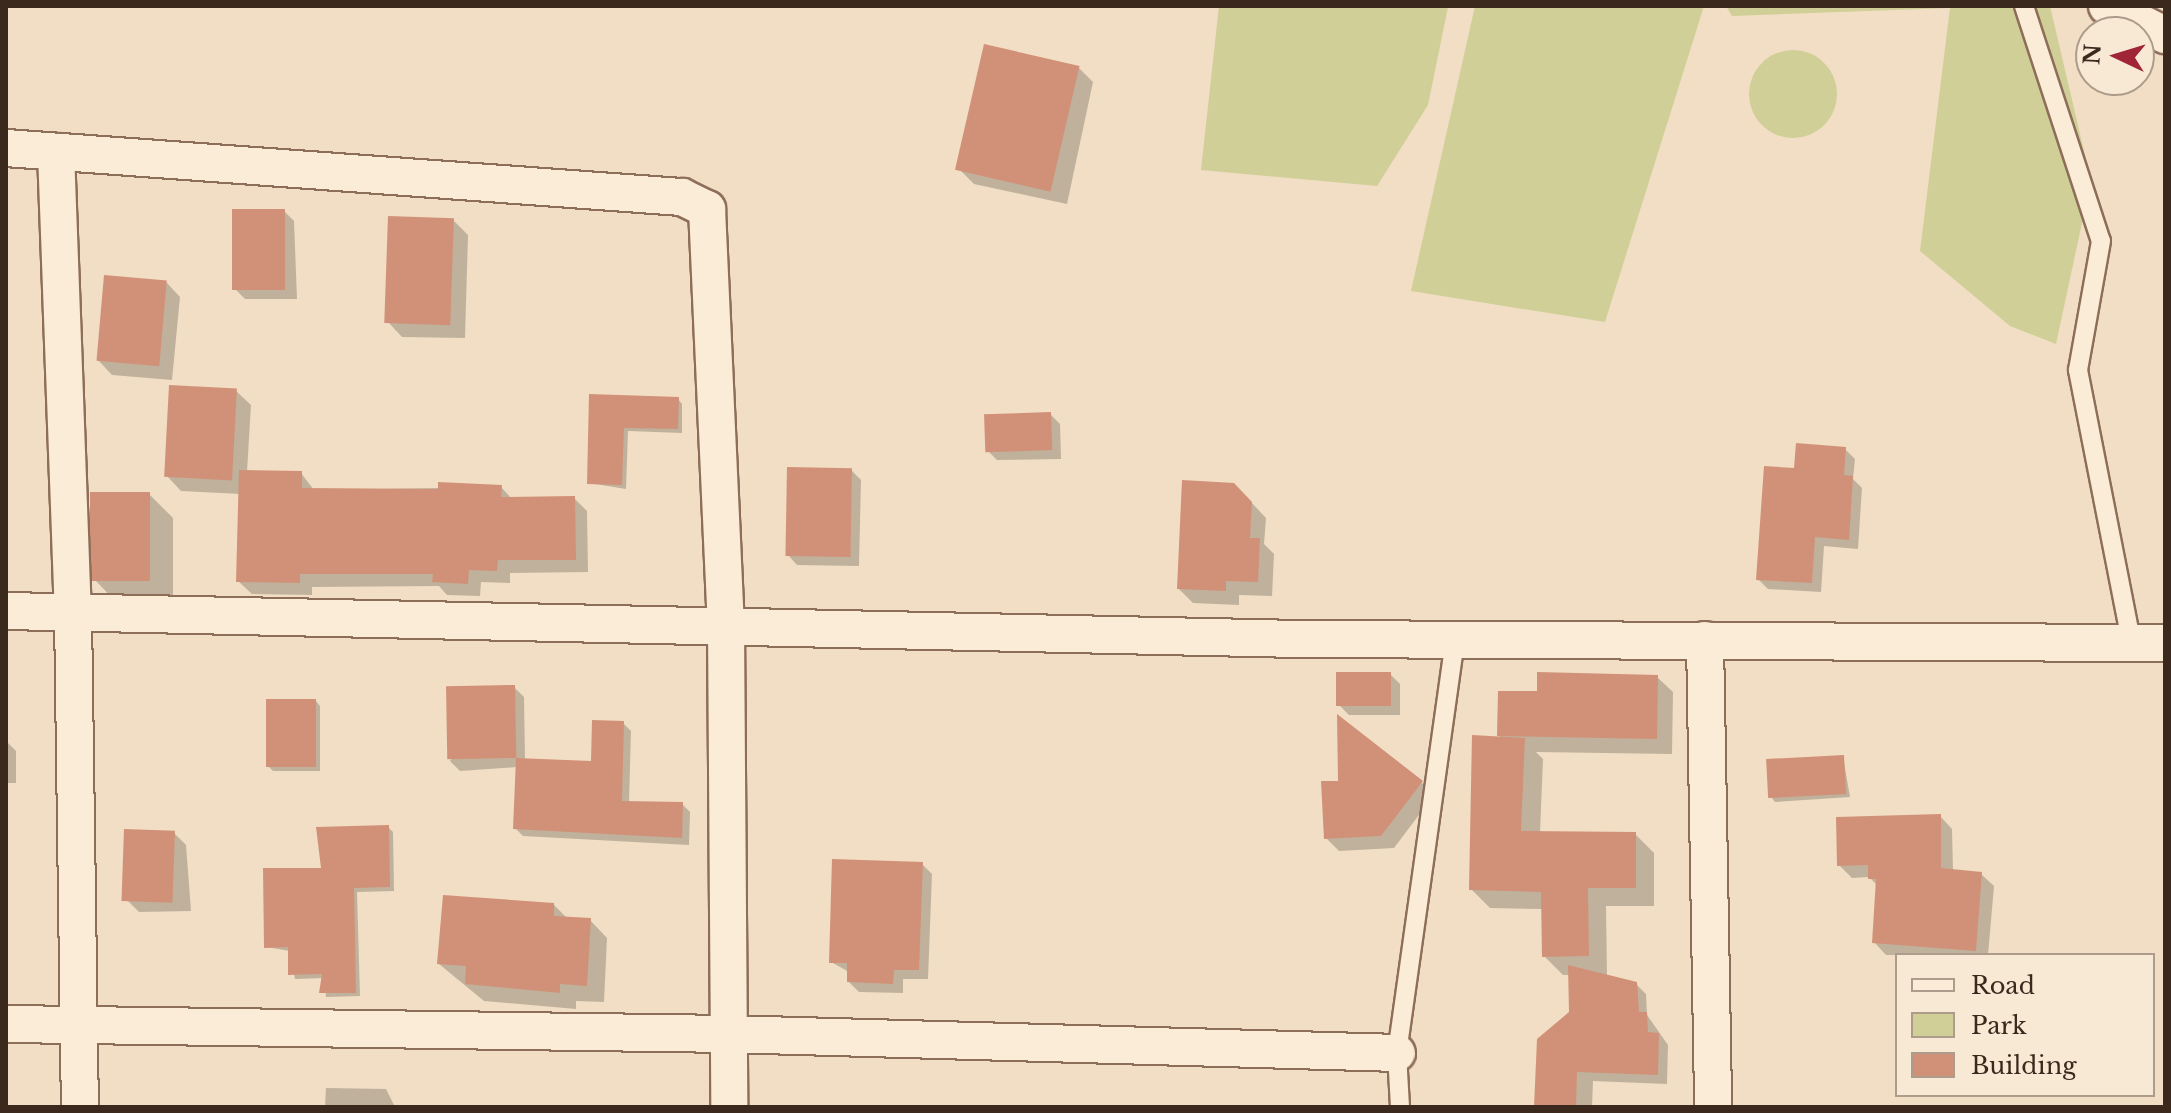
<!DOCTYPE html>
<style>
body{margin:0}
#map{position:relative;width:2171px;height:1113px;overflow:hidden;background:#f1dec4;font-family:"Libre Baskerville",serif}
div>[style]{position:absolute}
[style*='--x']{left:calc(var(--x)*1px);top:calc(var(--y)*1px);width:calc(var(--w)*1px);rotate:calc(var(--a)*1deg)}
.green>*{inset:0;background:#d0cf97}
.round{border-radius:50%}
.shadow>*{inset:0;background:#0003}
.building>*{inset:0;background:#d19178;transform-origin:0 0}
.roads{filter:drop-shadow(2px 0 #8d6e59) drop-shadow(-2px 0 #8d6e59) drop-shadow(0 2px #8d6e59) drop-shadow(0 -2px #8d6e59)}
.service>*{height:18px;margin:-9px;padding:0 9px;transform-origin:9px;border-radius:9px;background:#fbecd8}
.minor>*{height:36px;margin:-18px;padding:0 18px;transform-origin:18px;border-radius:18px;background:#fbecd8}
span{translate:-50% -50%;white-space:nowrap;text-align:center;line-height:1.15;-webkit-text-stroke:7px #f8e9d4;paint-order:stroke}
.frame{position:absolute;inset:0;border:8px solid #3c291e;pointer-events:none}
.legend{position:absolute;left:1895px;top:953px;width:260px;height:144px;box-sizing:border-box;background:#f8e9d4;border:2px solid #ad9c8b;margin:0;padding:10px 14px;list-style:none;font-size:24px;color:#3c291e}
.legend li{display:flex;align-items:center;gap:16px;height:40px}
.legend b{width:40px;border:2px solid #ad9c8b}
.north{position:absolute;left:2075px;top:16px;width:80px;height:80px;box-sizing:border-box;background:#f8e9d4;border:2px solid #ad9c8b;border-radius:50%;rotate:274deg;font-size:22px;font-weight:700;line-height:32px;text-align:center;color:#3c291e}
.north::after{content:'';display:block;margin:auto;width:28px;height:36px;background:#a02536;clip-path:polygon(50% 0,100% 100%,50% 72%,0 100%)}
</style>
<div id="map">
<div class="green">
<div style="clip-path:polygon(1219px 6px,1448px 7px,1428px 105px,1377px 186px,1201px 170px)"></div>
<div style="clip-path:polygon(1475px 6px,1704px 6px,1605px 322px,1411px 291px)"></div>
<div style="clip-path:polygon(1726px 6px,2050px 6px,2091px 181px,2056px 344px,2010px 326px,1920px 251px,1950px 8px,1732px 16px)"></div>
<div class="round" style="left:1749px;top:50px;width:88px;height:88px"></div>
</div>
<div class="shadow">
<div style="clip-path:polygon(1078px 67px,1093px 82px,1067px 204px,974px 184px,959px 169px)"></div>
<div style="clip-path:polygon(284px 211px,294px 221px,297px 299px,245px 299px,235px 289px)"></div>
<div style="clip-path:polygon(453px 220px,468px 235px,465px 338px,402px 337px,388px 322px)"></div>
<div style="clip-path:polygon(166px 282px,180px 297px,172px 380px,112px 375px,98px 360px)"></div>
<div style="clip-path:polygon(236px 391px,251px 405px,247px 472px,301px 473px,314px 490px,501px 487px,512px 499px,574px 498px,587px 511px,588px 572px,510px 573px,510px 583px,481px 582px,480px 596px,447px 595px,439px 586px,312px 587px,312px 595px,252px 594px,238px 581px,241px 494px,181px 491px,167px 476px)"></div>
<div style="clip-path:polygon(591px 396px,678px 399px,682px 404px,682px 433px,628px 431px,626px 489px,589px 483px)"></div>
<div style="clip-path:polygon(1050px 414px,1060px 424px,1061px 459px,997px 460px,987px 450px)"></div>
<div style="clip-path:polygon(1845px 449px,1855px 459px,1853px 479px,1862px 488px,1858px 549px,1824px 546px,1821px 592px,1768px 589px,1758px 579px,1796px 470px)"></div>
<div style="clip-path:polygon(851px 470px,861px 480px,859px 566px,797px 565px,788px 555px)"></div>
<div style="clip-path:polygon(149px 494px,173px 518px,173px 605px,119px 605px,95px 580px)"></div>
<div style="clip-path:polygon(1249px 500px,1266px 518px,1264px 544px,1274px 554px,1272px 596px,1239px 595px,1239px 605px,1193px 603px,1179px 589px)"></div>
<div style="clip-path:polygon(1390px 674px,1400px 684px,1400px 715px,1349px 715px,1339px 705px)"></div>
<div style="clip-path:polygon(1657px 677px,1673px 692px,1672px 754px,1536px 752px,1543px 759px,1540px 833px,1635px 834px,1654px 853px,1654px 906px,1606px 906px,1607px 977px,1636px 984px,1646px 994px,1647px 1015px,1668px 1045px,1667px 1084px,1593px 1081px,1592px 1107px,1536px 1107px,1571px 1013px,1570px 975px,1563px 975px,1544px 956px,1543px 909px,1490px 908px,1471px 889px,1502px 739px,1499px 736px,1539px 694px)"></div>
<div style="clip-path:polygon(514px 687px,524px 697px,525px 760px,593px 763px,623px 723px,631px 731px,629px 803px,682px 804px,690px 812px,689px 845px,523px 836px,515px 828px,517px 767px,460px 771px,450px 761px)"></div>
<div style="clip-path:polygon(316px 701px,320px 706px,320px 771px,273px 771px,268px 766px)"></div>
<div style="clip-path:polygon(6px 741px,16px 751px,16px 783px,6px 783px)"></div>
<div style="clip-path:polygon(1843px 757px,1850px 797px,1775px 802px,1771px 797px)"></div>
<div style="clip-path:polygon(1422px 783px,1434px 795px,1394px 848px,1339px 851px,1326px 838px)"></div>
<div style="clip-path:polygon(1940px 816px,1952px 829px,1953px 871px,1981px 874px,1994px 886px,1988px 955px,1886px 955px,1874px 942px,1878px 886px,1869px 877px,1852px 878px,1839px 865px)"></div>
<div style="clip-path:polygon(388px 827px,393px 832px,394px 891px,357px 892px,360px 996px,326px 997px,324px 978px,295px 979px,290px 951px,266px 947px,323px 870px)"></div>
<div style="clip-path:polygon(174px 833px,186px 845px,191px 911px,139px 912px,127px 900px)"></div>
<div style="clip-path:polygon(922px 864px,932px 874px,928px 979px,903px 979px,903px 993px,859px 992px,849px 982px,849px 972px,831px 962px)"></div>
<div style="clip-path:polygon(554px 905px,568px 919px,590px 920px,607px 938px,604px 1002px,576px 1001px,576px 1009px,484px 1001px,439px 964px)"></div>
<div style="clip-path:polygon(326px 1088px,386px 1089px,395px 1107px,325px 1107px)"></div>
</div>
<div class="building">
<div style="left:984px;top:44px;width:98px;height:129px;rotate:13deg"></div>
<div style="left:232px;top:209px;width:53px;height:81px"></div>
<div style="left:388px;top:216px;width:66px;height:107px;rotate:2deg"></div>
<div style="left:104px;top:275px;width:63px;height:86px;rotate:5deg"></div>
<div style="left:169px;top:385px;width:68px;height:92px;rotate:3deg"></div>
<div style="clip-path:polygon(589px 394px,679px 397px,678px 429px,624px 428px,622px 485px,587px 484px)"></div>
<div style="left:1051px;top:412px;width:38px;height:67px;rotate:88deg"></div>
<div style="clip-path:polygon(1796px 443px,1846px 447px,1844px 475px,1853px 476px,1849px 540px,1815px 537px,1812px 583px,1756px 580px,1764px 466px,1794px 468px)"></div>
<div style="left:787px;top:467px;width:65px;height:89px;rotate:1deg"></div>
<div style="clip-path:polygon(239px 470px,302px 471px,302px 488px,438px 489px,438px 482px,502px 485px,501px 497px,575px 496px,576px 560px,498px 560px,497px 571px,469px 570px,468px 584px,432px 582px,433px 574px,300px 574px,300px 583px,236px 582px)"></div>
<div style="clip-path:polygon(1182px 480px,1234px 483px,1252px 502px,1250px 538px,1260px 538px,1258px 582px,1226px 581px,1226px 591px,1177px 589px)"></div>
<div style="left:90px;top:492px;width:60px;height:89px"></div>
<div style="left:1391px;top:672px;width:34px;height:55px;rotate:90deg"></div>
<div style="clip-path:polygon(1537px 672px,1658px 675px,1657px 739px,1497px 736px,1498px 691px,1537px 691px)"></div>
<div style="left:515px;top:685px;width:73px;height:69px;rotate:89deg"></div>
<div style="left:266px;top:699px;width:50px;height:68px"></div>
<div style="clip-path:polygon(1337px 714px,1423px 781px,1381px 836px,1324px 839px,1321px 781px,1338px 781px)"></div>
<div style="clip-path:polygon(592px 720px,624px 721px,622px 801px,683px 802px,682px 838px,513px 829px,516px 758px,591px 761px)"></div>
<div style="clip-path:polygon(1472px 735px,1525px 738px,1521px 831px,1636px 832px,1636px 888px,1588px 888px,1589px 956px,1542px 957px,1541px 892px,1469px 890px)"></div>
<div style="left:1844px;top:755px;width:39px;height:78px;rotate:87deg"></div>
<div style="clip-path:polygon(1941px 814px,1941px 868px,1982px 872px,1976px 951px,1872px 943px,1876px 879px,1868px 879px,1868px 865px,1837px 866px,1836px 817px)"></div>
<div style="clip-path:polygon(389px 825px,390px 887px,354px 888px,356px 993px,319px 993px,322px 974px,288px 975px,288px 947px,264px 948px,263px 868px,321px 868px,316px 827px)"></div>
<div style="left:124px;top:829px;width:51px;height:72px;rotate:2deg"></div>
<div style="clip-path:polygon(832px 859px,923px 862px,919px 970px,894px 970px,893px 984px,847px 982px,847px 963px,829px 963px)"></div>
<div style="clip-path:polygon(443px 895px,554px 903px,554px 916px,591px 918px,587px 986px,560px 984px,560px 993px,465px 984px,466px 966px,437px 964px)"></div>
<div style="clip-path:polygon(1568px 965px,1637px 982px,1639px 1012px,1647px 1012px,1648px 1032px,1659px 1033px,1658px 1075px,1577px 1072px,1576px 1107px,1534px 1107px,1537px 1039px,1569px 1012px)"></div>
</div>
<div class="roads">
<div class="service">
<div style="--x:2024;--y:6;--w:247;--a:71.9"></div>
<div style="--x:2101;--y:241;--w:131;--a:100.1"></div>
<div style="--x:2078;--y:370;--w:274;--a:78.9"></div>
<div style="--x:1400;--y:1107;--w:54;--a:-93.2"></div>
<div style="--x:1397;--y:1053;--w:418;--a:-82"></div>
</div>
<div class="minor">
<div style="--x:2107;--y:6;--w:65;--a:26.6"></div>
<div style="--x:6;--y:148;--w:678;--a:4.15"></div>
<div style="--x:682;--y:197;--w:28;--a:26"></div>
<div style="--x:707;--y:209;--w:416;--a:87.4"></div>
<div style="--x:726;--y:625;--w:482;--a:89.6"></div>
<div style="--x:56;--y:152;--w:461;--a:87.9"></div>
<div style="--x:73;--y:613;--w:494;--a:89.2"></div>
<div style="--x:6;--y:611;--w:1295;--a:1.24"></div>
<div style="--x:1301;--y:639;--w:864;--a:0.27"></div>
<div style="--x:1705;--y:640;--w:467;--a:89"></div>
<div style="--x:6;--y:1024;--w:721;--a:0.79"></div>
<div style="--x:727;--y:1034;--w:670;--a:1.62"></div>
</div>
</div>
<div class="frame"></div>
<ul class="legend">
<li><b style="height:10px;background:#fbecd8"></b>Road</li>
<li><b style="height:22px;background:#d0cf97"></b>Park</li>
<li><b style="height:22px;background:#d19178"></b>Building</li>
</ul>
<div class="north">N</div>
</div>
